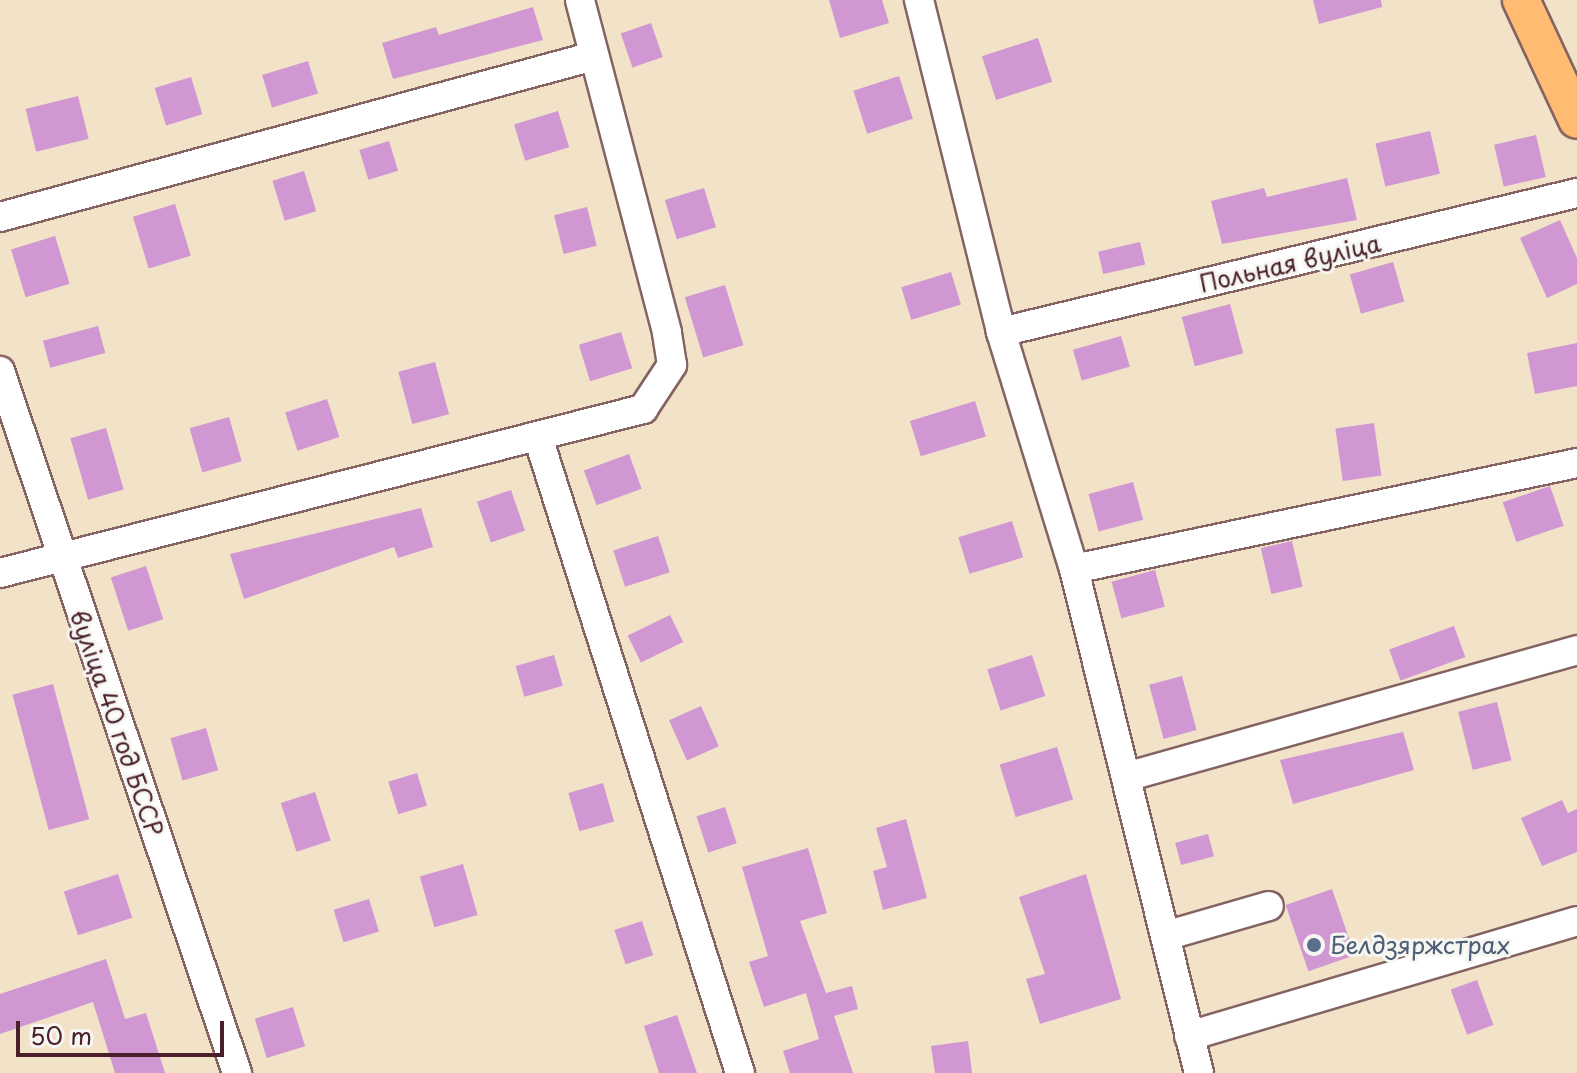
<!DOCTYPE html>
<meta charset="utf-8">
<style>
body{margin:0}
#map{position:relative;width:1577px;height:1073px;overflow:hidden;background:#f1e2c8;font-family:"Playpen Sans",sans-serif}
div>[style]{position:absolute}
[style*='--x']{left:calc(var(--x)*1px);top:calc(var(--y)*1px);width:calc(var(--w)*1px);rotate:calc(var(--a)*1deg)}
.building>*{inset:0;background:#d097d3;transform-origin:0 0}
.roads{filter:drop-shadow(2px 0 #846362) drop-shadow(-2px 0 #846362) drop-shadow(0 2px #846362) drop-shadow(0 -2px #846362)}
.minor>*{height:28px;margin:-14px;padding:0 14px;transform-origin:14px;border-radius:14px;background:#fff}
.major>*{height:36px;margin:-18px;padding:0 18px;transform-origin:18px;border-radius:18px;background:#ffbb71}
.dots>*{width:22px;height:22px;translate:-50% -50%;box-sizing:border-box;border:4px solid #f6f6f2;border-radius:50%}
span{translate:-50% -50%;white-space:nowrap;text-align:center;line-height:1.15;-webkit-text-stroke:6px #f6f6f2;paint-order:stroke}
.street-label{font-size:24px;color:#4a1f2b}
.service-label{font-size:24px;color:#4e5e75}
.left{translate:0 -50%;text-align:left}
.scale{position:absolute;left:16px;top:1021px;width:208px;height:36px;box-sizing:border-box;border:4px solid #4a1f2b;border-top:0;padding-left:10px;font-size:24px;line-height:28px;white-space:nowrap;color:#4a1f2b;-webkit-text-stroke:6px #f6f6f2;paint-order:stroke}
</style>
<div id="map">
<div class="building">
<div style="clip-path:polygon(829px 0,882px 0,889px 23px,840px 38px)"></div>
<div style="clip-path:polygon(1313px 0,1381px 0,1382px 7px,1319px 24px)"></div>
<div style="clip-path:polygon(533px 7px,543px 40px,393px 79px,382px 43px,436px 27px,439px 35px)"></div>
<div style="left:651px;top:23px;width:36px;height:32px;rotate:71deg"></div>
<div style="left:1038px;top:38px;width:46px;height:59px;rotate:72deg"></div>
<div style="left:308px;top:61px;width:34px;height:48px;rotate:73deg"></div>
<div style="left:899px;top:76px;width:45px;height:48px;rotate:72deg"></div>
<div style="left:191px;top:77px;width:39px;height:38px;rotate:73deg"></div>
<div style="left:78px;top:96px;width:44px;height:54px;rotate:76deg"></div>
<div style="left:558px;top:111px;width:38px;height:46px;rotate:73deg"></div>
<div style="left:1430px;top:131px;width:44px;height:56px;rotate:77deg"></div>
<div style="left:1536px;top:135px;width:43px;height:43px;rotate:77deg"></div>
<div style="left:389px;top:141px;width:31px;height:31px;rotate:73deg"></div>
<div style="left:304px;top:171px;width:42px;height:33px;rotate:73deg"></div>
<div style="clip-path:polygon(1347px 178px,1357px 220px,1222px 244px,1211px 201px,1264px 188px,1267px 197px)"></div>
<div style="left:704px;top:188px;width:41px;height:41px;rotate:73deg"></div>
<div style="left:175px;top:204px;width:54px;height:44px;rotate:73deg"></div>
<div style="left:587px;top:207px;width:40px;height:34px;rotate:76deg"></div>
<div style="clip-path:polygon(1560px 220px,1577px 258px,1577px 284px,1547px 298px,1520px 238px)"></div>
<div style="left:55px;top:236px;width:50px;height:46px;rotate:73deg"></div>
<div style="left:1140px;top:242px;width:23px;height:43px;rotate:77deg"></div>
<div style="left:1393px;top:262px;width:41px;height:45px;rotate:74deg"></div>
<div style="left:951px;top:272px;width:34px;height:52px;rotate:73deg"></div>
<div style="left:725px;top:285px;width:63px;height:42px;rotate:73deg"></div>
<div style="left:1230px;top:304px;width:51px;height:50px;rotate:75deg"></div>
<div style="left:98px;top:326px;width:28px;height:57px;rotate:75deg"></div>
<div style="left:621px;top:332px;width:38px;height:44px;rotate:73deg"></div>
<div style="left:1121px;top:336px;width:32px;height:50px;rotate:74deg"></div>
<div style="clip-path:polygon(1577px 343px,1577px 386px,1535px 394px,1527px 353px)"></div>
<div style="left:435px;top:362px;width:54px;height:38px;rotate:75deg"></div>
<div style="left:327px;top:399px;width:40px;height:44px;rotate:72deg"></div>
<div style="left:975px;top:401px;width:37px;height:68px;rotate:73deg"></div>
<div style="left:229px;top:417px;width:46px;height:41px;rotate:74deg"></div>
<div style="left:1374px;top:423px;width:53px;height:39px;rotate:82deg"></div>
<div style="left:106px;top:428px;width:64px;height:37px;rotate:74deg"></div>
<div style="left:629px;top:454px;width:37px;height:48px;rotate:70deg"></div>
<div style="left:1133px;top:482px;width:39px;height:46px;rotate:75deg"></div>
<div style="left:1550px;top:486px;width:42px;height:50px;rotate:71deg"></div>
<div style="left:511px;top:490px;width:43px;height:36px;rotate:71deg"></div>
<div style="clip-path:polygon(421px 508px,433px 547px,398px 558px,394px 547px,244px 599px,230px 554px)"></div>
<div style="left:1012px;top:521px;width:38px;height:56px;rotate:73deg"></div>
<div style="left:658px;top:536px;width:38px;height:47px;rotate:72deg"></div>
<div style="left:1292px;top:541px;width:47px;height:32px;rotate:77deg"></div>
<div style="left:146px;top:566px;width:56px;height:37px;rotate:72deg"></div>
<div style="left:1155px;top:570px;width:38px;height:45px;rotate:75deg"></div>
<div style="left:670px;top:615px;width:30px;height:47px;rotate:64deg"></div>
<div style="left:1454px;top:626px;width:33px;height:69px;rotate:70deg"></div>
<div style="left:554px;top:655px;width:32px;height:40px;rotate:74deg"></div>
<div style="left:1032px;top:655px;width:43px;height:47px;rotate:72deg"></div>
<div style="left:1182px;top:676px;width:56px;height:34px;rotate:75deg"></div>
<div style="left:53px;top:684px;width:140px;height:42px;rotate:75deg"></div>
<div style="left:1497px;top:702px;width:60px;height:40px;rotate:76deg"></div>
<div style="left:701px;top:706px;width:44px;height:35px;rotate:66deg"></div>
<div style="left:206px;top:728px;width:44px;height:37px;rotate:74deg"></div>
<div style="clip-path:polygon(1403px 732px,1414px 770px,1293px 804px,1280px 760px)"></div>
<div style="left:1057px;top:747px;width:55px;height:60px;rotate:73deg"></div>
<div style="left:417px;top:773px;width:34px;height:30px;rotate:73deg"></div>
<div style="left:603px;top:783px;width:40px;height:36px;rotate:74deg"></div>
<div style="left:315px;top:792px;width:51px;height:36px;rotate:72deg"></div>
<div style="clip-path:polygon(1562px 800px,1568px 813px,1577px 809px,1577px 852px,1542px 866px,1521px 818px)"></div>
<div style="left:725px;top:807px;width:38px;height:30px;rotate:72deg"></div>
<div style="clip-path:polygon(906px 819px,927px 898px,883px 910px,873px 871px,887px 867px,876px 828px)"></div>
<div style="left:1208px;top:834px;width:23px;height:34px;rotate:75deg"></div>
<div style="clip-path:polygon(808px 848px,827px 913px,800px 921px,826px 993px,852px 986px,858px 1009px,834px 1016px,853px 1073px,790px 1073px,783px 1051px,819px 1039px,806px 993px,764px 1007px,749px 962px,768px 956px,742px 867px)"></div>
<div style="left:463px;top:864px;width:53px;height:45px;rotate:74deg"></div>
<div style="left:118px;top:874px;width:46px;height:57px;rotate:72deg"></div>
<div style="clip-path:polygon(1086px 874px,1121px 999px,1040px 1024px,1026px 979px,1045px 974px,1019px 897px)"></div>
<div style="left:1332px;top:889px;width:70px;height:49px;rotate:71deg"></div>
<div style="left:369px;top:899px;width:34px;height:37px;rotate:73deg"></div>
<div style="left:642px;top:921px;width:36px;height:29px;rotate:72deg"></div>
<div style="clip-path:polygon(106px 959px,125px 1019px,146px 1013px,165px 1073px,115px 1073px,93px 1002px,0 1034px,0 994px)"></div>
<div style="left:1477px;top:980px;width:48px;height:28px;rotate:70deg"></div>
<div style="left:293px;top:1007px;width:41px;height:40px;rotate:73deg"></div>
<div style="clip-path:polygon(677px 1015px,697px 1073px,659px 1073px,644px 1026px)"></div>
<div style="clip-path:polygon(968px 1041px,972px 1073px,935px 1073px,931px 1046px)"></div>
</div>
<div class="roads">
<div class="minor">
<div style="--x:919;--y:0;--w:342;--a:76.1"></div>
<div style="--x:1001;--y:332;--w:248;--a:72.9"></div>
<div style="--x:1074;--y:569;--w:519;--a:76.07"></div>
<div style="--x:0;--y:217;--w:615;--a:-15.17"></div>
<div style="--x:1001;--y:332;--w:593;--a:-13.57"></div>
<div style="--x:0;--y:371;--w:741;--a:71.34"></div>
<div style="--x:538;--y:437;--w:667;--a:72.38"></div>
<div style="--x:1074;--y:569;--w:514;--a:-11.9"></div>
<div style="--x:0;--y:573;--w:664;--a:-14.31"></div>
<div style="--x:643;--y:409;--w:53;--a:-56.6"></div>
<div style="--x:672;--y:365;--w:33;--a:-99"></div>
<div style="--x:667;--y:332;--w:343;--a:-104.7"></div>
<div style="--x:1126;--y:777;--w:469;--a:-15.7"></div>
<div style="--x:1165;--y:936;--w:108;--a:-16.1"></div>
<div style="--x:1189;--y:1036;--w:405;--a:-16.5"></div>
</div>
<div class="major">
<div style="--x:1521;--y:0;--w:132;--a:65"></div>
</div>
</div>
<div class="dots">
<div style="left:1314px;top:945px;background:#5c6f8a"></div>
</div>
<div class="street-label">
<span style="left:1290px;top:263px;rotate:-13deg">Польная вуліца</span>
<span style="left:117px;top:723px;rotate:71deg">вуліца 40 год БССР</span>
</div>
<div class="service-label">
<span class="left" style="left:1330px;top:945px">Белдзяржстрах</span>
</div>
<div class="scale">50 m</div>
</div>
